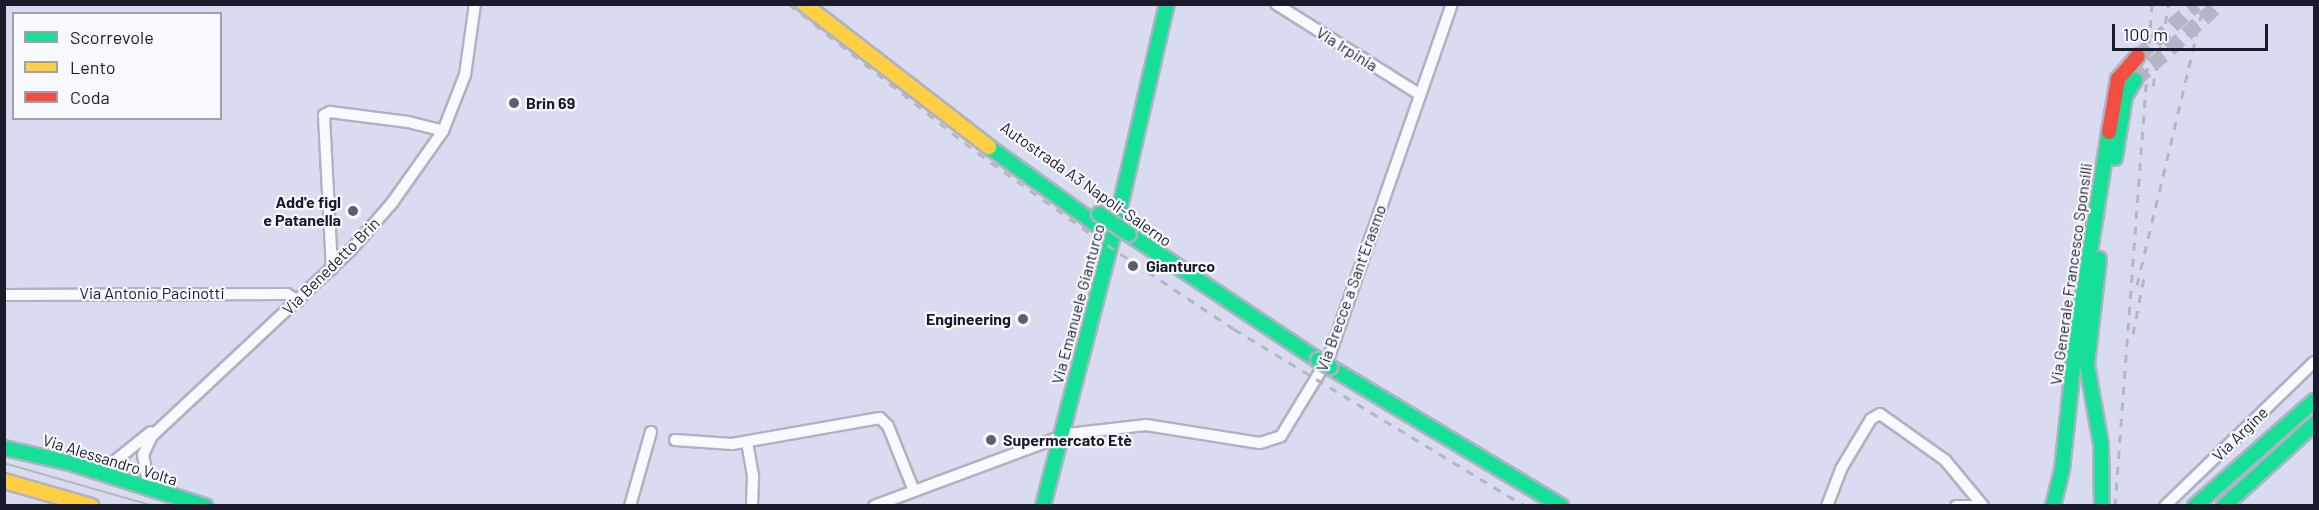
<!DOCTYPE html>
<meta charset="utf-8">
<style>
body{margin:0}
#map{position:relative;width:2319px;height:510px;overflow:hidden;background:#d9dcf0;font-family:Barlow,sans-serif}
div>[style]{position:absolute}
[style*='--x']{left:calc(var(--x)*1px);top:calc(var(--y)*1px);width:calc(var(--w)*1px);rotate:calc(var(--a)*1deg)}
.secondary-tunnel>*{height:15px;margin-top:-7.5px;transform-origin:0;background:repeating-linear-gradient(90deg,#b3b5c9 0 15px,transparent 0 23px)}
.roads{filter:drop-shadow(2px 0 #afb2c2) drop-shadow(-2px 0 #afb2c2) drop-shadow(0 2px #afb2c2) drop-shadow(0 -2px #afb2c2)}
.street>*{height:10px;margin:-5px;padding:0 5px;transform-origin:5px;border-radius:5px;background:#f9fafd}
.fast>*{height:14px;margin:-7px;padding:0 7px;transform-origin:7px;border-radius:7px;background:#16e098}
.slow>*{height:14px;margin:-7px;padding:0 7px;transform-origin:7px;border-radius:7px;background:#ffcf43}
.jam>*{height:14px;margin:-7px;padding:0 7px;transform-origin:7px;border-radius:7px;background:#f24e42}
.tram>*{height:1.5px;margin:-0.75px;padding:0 0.75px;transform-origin:0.75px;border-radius:0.75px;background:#b6b7bb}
.rail>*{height:3px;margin-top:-1.5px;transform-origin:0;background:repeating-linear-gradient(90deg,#b6b7bb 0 8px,transparent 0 16px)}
.bridges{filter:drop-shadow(2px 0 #afb2c2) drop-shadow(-2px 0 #afb2c2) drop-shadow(0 2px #afb2c2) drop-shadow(0 -2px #afb2c2)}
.fast-bridge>*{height:14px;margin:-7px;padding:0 7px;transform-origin:7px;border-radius:7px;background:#16e098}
.dots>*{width:16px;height:16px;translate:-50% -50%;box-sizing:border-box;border:3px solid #f8f9fe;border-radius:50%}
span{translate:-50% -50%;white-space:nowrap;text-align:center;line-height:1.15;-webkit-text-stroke:4.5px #f8f9fe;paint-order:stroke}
.street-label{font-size:16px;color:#191b2b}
.poi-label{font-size:16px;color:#191b2b;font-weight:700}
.left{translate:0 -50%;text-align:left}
.right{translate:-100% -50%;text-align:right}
.frame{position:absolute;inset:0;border:6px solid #191b2b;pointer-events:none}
.legend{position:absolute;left:12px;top:12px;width:210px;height:108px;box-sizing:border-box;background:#f8f9fe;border:2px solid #9fa0aa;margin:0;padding:8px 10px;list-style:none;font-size:18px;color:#191b2b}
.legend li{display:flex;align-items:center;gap:12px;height:30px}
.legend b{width:30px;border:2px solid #9fa0aa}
.scale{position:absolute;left:2112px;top:24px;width:156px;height:27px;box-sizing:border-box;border:3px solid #191b2b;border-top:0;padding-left:8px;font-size:18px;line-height:21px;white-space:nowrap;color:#191b2b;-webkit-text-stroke:4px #f8f9fe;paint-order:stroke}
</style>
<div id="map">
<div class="secondary-tunnel">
<div style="--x:2138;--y:56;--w:78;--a:-41.9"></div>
<div style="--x:2135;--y:80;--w:113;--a:-42.1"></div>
</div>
<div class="roads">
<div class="street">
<div style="--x:1276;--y:4;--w:169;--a:32.2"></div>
<div style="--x:332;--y:269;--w:154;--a:-93"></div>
<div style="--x:324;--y:115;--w:7;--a:-27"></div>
<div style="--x:330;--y:112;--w:79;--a:7.3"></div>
<div style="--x:408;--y:122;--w:36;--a:14"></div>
<div style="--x:4;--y:295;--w:283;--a:-0.2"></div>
<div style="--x:287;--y:294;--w:13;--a:32"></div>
<div style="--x:675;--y:440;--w:57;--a:4"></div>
<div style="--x:732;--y:444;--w:150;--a:-10"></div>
<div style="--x:880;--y:418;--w:11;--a:45"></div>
<div style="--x:888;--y:426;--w:70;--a:68.2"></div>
<div style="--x:747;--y:442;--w:36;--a:80"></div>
<div style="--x:753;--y:477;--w:29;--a:92"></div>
<div style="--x:100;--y:473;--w:65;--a:-38.8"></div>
<div style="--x:149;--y:488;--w:34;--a:-100"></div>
<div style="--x:143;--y:455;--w:21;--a:-65"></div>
<div style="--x:152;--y:436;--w:271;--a:-43.1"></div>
<div style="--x:350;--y:251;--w:64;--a:-48.8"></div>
<div style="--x:392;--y:203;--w:88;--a:-54.7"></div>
<div style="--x:443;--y:131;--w:60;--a:-68.6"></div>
<div style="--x:465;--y:75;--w:72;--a:-82"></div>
<div style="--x:630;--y:506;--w:77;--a:-74.2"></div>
<div style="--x:874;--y:506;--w:207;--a:-20.4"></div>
<div style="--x:1068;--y:434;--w:79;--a:-6.6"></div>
<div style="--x:1146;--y:425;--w:115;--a:9"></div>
<div style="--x:1260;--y:443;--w:22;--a:-18"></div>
<div style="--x:1281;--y:436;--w:92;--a:-58.7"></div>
<div style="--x:1329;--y:357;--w:374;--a:-70.8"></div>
<div style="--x:1827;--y:506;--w:40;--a:-69"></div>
<div style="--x:1841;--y:469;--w:58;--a:-59"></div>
<div style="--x:1871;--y:419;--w:10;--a:-29"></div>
<div style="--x:1880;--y:414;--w:80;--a:35.3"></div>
<div style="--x:1945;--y:460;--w:60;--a:50.4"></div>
<div style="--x:1956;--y:506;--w:23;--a:0"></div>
<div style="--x:2165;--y:506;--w:207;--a:-44"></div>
</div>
<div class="fast">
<div style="--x:989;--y:147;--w:133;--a:35.8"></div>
<div style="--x:2115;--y:158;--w:63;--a:-80.8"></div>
<div style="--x:2125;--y:96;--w:19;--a:-58"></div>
<div style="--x:1129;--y:234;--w:227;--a:33.7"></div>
<div style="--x:2099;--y:259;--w:107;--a:96.5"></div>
<div style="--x:2087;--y:365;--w:80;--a:80"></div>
<div style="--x:2101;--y:444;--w:62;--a:89.1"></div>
<div style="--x:1330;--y:367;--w:270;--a:31"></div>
<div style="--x:4;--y:448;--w:68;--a:12.8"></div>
<div style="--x:70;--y:463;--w:142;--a:17.7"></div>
<div style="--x:1043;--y:506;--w:295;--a:-75.5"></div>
<div style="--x:1117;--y:220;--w:222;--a:-77"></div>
<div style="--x:2053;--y:506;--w:37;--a:-76"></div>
<div style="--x:2062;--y:470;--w:131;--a:-83.9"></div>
<div style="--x:2076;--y:340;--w:211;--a:-81"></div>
<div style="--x:2195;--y:506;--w:159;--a:-41.4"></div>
<div style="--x:2224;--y:506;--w:122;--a:-42.3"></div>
</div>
<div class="slow">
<div style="--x:804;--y:4;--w:234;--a:37.7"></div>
<div style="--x:4;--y:481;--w:91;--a:15.9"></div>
</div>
<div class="jam">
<div style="--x:2109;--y:132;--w:54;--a:-80.4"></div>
<div style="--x:2118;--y:79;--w:30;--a:-49"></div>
</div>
</div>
<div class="tram">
<div style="--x:4;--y:463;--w:156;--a:16"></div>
</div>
<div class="rail">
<div style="--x:789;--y:4;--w:241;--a:38.3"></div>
<div style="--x:978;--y:153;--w:143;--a:35.6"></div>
<div style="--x:1094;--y:236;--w:168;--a:33.6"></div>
<div style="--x:1234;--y:329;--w:341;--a:31.3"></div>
<div style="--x:2153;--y:86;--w:84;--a:-79"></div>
<div style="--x:2137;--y:285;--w:289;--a:-76.6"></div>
<div style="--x:2133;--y:334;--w:57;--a:-78.9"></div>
<div style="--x:2115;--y:506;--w:503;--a:-85.78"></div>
</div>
<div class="bridges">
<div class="fast-bridge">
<div style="--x:1099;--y:214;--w:36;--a:34"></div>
<div style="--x:1318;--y:360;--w:14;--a:30"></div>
</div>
</div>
<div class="dots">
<div style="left:514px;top:103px;background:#5c5f70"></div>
<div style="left:353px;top:211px;background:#5c5f70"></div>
<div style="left:1133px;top:266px;background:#5c5f70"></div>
<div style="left:1023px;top:319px;background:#5c5f70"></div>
<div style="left:991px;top:440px;background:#5c5f70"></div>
</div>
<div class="street-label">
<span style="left:1347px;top:49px;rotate:32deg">Via Irpinia</span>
<span style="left:1086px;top:184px;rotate:35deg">Autostrada A3 Napoli-Salerno</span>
<span style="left:331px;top:266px;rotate:-45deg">Via Benedetto Brin</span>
<span style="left:2071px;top:274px;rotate:-82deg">Via Generale Francesco Sponsilli</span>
<span style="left:1351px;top:288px;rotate:-70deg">Via Brecce a Sant'Erasmo</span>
<span style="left:152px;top:293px">Via Antonio Pacinotti</span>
<span style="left:1078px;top:304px;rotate:-75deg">Via Emanuele Gianturco</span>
<span style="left:2240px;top:434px;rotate:-44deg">Via Argine</span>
<span style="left:110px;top:460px;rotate:17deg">Via Alessandro Volta</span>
</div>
<div class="poi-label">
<span class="left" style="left:526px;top:103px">Brin 69</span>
<span class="right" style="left:341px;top:211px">Add'e figl<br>e Patanella</span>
<span class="left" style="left:1146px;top:266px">Gianturco</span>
<span class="right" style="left:1011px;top:319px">Engineering</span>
<span class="left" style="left:1003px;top:440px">Supermercato Etè</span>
</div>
<div class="frame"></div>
<ul class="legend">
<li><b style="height:8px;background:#16e098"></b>Scorrevole</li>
<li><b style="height:8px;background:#ffcf43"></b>Lento</li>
<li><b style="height:8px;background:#f24e42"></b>Coda</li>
</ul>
<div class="scale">100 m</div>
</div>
